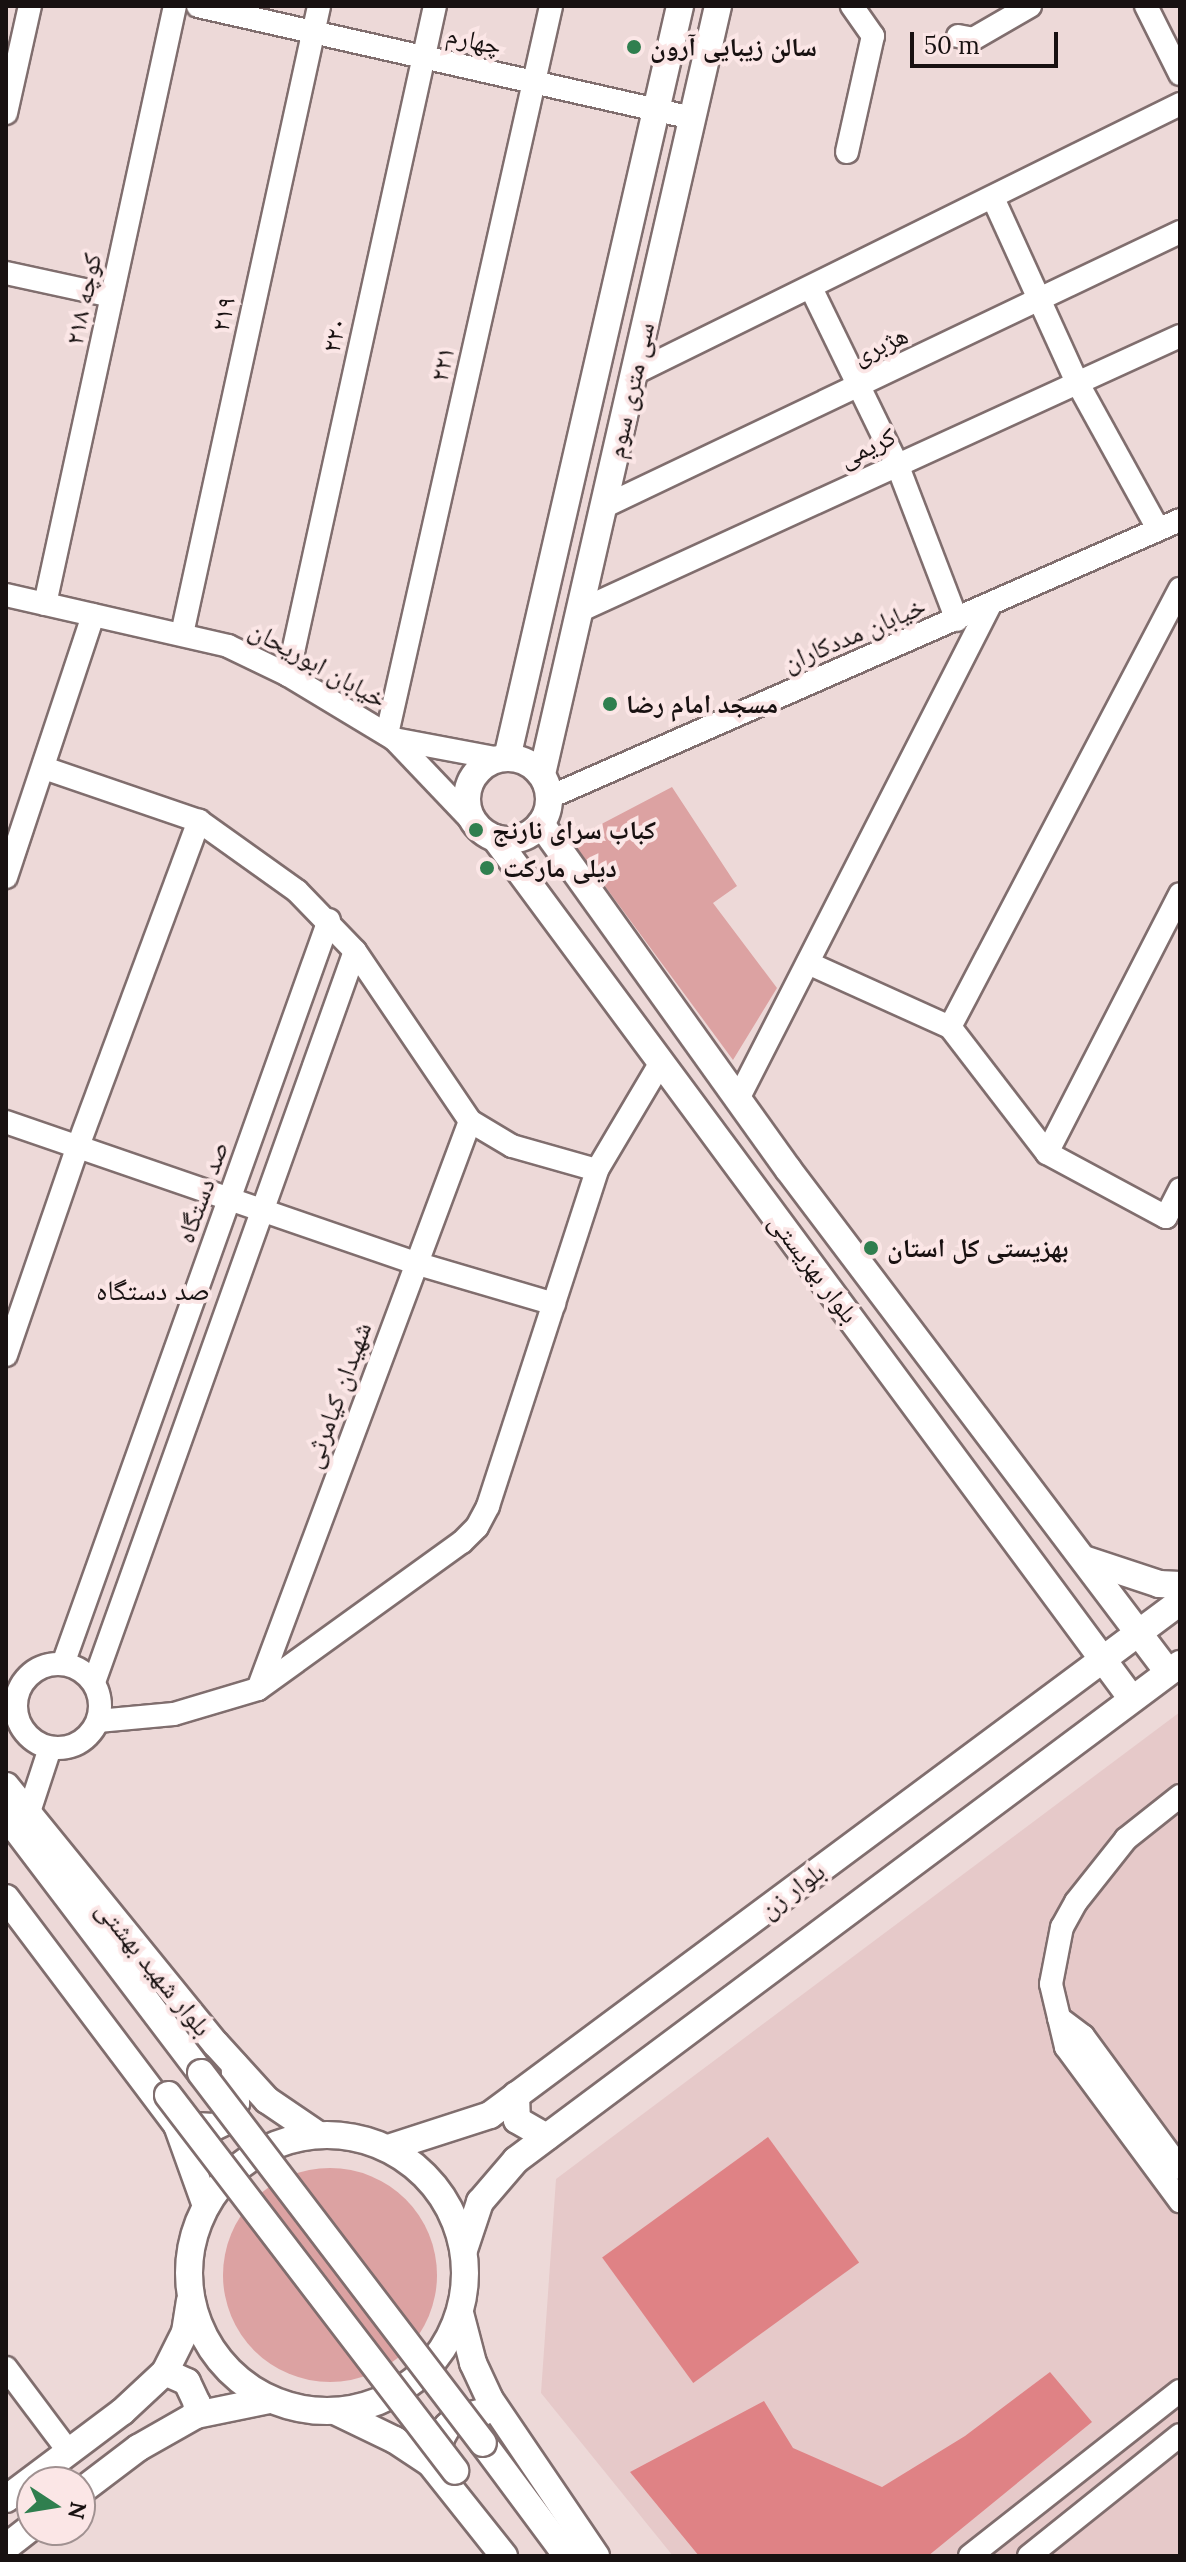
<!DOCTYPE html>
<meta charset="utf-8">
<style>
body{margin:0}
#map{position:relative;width:1186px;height:2562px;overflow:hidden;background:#edd9d8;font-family:Lora,"Noto Naskh Arabic",serif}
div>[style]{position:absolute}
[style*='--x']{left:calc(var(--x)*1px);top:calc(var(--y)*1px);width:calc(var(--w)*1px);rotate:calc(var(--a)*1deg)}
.built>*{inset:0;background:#e6c9c9}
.green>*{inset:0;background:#dca2a2}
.round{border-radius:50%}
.forest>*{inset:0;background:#df8285;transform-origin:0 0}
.roads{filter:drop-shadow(2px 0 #806e6e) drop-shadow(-2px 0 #806e6e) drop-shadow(0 2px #806e6e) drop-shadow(0 -2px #806e6e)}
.minor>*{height:22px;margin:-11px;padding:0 11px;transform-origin:11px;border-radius:11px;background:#fff}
.minor>.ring{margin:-11px;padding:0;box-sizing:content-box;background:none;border:22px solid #fff;border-radius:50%}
.major>*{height:26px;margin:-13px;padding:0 13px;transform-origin:13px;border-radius:13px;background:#fff}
.major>.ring{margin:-13px;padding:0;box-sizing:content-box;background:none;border:26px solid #fff;border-radius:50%}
.bridges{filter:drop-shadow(2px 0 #806e6e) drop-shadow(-2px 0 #806e6e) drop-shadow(0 2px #806e6e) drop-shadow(0 -2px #806e6e)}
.major-bridge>*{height:26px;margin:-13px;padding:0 13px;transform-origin:13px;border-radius:13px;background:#fff}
.dots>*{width:22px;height:22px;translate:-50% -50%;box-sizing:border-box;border:4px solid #fbe6e6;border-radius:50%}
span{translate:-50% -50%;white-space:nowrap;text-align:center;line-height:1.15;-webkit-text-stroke:8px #fbe6e6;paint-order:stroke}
.street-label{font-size:26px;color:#181111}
.poi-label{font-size:26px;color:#181111;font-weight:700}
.left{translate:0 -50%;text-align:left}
.neighbourhood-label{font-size:28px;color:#181111}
.frame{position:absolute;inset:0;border:8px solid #181111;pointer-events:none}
.north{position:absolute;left:16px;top:2466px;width:80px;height:80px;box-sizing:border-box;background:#fbe6e6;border:2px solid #a09191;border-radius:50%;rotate:102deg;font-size:22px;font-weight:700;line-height:32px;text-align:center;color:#181111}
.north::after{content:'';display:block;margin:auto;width:28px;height:36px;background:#307f4f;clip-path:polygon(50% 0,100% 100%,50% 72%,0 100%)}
.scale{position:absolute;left:910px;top:32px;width:148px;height:36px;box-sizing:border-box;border:4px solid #181111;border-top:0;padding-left:10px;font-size:24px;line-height:28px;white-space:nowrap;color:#181111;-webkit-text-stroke:6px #fbe6e6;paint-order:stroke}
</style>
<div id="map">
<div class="built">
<div style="clip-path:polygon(1180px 1712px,1180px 2556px,673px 2556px,541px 2393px,556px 2179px)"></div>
</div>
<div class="green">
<div style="clip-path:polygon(672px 787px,737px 886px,713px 903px,777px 988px,733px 1060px,571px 840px)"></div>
<div class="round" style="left:223px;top:2168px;width:214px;height:214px"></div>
</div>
<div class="forest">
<div style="left:768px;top:2137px;width:155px;height:205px;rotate:54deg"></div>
<div style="clip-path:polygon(1050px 2372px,1092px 2422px,928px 2556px,699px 2556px,630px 2472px,764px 2401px,793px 2448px,882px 2487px,965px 2436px)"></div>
</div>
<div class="roads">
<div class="minor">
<div style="--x:198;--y:6;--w:507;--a:12.77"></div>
<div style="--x:1146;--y:6;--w:76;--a:63.4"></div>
<div style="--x:958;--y:36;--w:15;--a:11"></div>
<div style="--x:973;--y:39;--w:66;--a:-30.1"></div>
<div style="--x:6;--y:113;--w:110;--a:-77.4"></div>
<div style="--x:847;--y:152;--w:119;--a:-77.4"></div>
<div style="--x:873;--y:36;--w:37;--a:-125"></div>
<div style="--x:993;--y:198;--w:202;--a:65.5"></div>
<div style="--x:1077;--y:382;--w:168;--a:61.1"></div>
<div style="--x:6;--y:273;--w:108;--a:12.2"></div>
<div style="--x:811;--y:288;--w:196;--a:64"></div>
<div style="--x:897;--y:464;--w:167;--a:69"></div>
<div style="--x:633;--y:374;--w:610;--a:-26.27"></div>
<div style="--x:603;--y:507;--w:639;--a:-25.48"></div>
<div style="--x:6;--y:595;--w:228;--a:12.9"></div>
<div style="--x:228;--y:646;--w:67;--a:25.8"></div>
<div style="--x:288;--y:675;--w:124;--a:31.1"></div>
<div style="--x:394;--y:739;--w:116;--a:46.4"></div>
<div style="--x:45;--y:604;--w:612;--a:-77.74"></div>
<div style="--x:579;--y:611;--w:661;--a:-24.59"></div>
<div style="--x:182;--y:634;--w:643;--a:-77.69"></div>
<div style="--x:288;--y:675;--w:685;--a:-77.61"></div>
<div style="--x:387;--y:734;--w:746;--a:-77.3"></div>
<div style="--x:394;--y:739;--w:108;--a:10.7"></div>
<div style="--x:44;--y:768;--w:164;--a:18.9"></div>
<div style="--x:199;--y:821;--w:120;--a:35.5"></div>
<div style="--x:297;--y:891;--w:83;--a:46"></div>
<div style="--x:355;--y:951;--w:205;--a:55.9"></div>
<div style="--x:470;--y:1121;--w:49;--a:30.8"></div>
<div style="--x:512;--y:1146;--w:88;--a:15.8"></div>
<div style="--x:597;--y:1170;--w:126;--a:-59.3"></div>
<div style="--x:550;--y:797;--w:688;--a:-23.73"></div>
<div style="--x:6;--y:877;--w:276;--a:-71.6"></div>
<div style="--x:808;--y:963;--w:156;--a:24.3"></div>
<div style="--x:950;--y:1027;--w:159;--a:52.4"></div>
<div style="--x:1047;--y:1153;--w:135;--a:28.3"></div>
<div style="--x:1166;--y:1217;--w:31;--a:-63"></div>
<div style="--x:950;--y:1027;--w:495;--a:-62.3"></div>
<div style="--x:738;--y:1099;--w:555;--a:-62.97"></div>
<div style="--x:6;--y:1122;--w:433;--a:19"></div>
<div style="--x:415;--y:1263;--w:145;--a:16.4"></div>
<div style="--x:1047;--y:1153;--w:291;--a:-62.8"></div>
<div style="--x:6;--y:1355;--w:221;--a:-71"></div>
<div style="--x:78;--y:1146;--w:347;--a:-69.6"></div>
<div class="ring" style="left:16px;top:1664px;width:62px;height:62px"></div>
<div style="--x:63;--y:1664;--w:790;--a:-70.33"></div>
<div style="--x:94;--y:1682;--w:776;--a:-70.35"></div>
<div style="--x:258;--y:1689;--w:606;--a:-69.53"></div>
<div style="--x:98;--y:1721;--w:76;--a:-5.3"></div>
<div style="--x:174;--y:1714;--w:88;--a:-16.6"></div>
<div style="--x:258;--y:1689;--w:251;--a:-35.8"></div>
<div style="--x:462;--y:1542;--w:21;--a:-45"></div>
<div style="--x:477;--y:1527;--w:24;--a:-62"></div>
<div style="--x:488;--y:1506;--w:353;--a:-72"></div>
<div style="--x:1180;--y:1796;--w:69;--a:141.5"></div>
<div style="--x:1126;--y:1839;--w:80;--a:128.4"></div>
<div style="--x:1076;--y:1902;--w:29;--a:119"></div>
<div style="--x:1062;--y:1927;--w:58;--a:100.9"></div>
<div style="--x:1051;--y:1984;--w:65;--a:76.6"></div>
<div style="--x:1066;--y:2047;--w:192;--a:53.5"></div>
<div style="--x:28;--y:1815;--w:71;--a:-71.8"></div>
<div style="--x:1059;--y:2018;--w:30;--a:37"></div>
<div style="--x:1083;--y:2036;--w:164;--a:53.7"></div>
<div style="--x:6;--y:2368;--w:105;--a:53.1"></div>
<div style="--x:970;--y:2556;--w:267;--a:-38.2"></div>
<div style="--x:1029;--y:2556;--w:193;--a:-38.7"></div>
</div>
<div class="major">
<div class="ring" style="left:467px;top:758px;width:56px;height:56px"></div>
<div style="--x:507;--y:758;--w:772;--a:-77.04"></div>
<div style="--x:542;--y:774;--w:788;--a:-77.09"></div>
<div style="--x:541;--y:824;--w:424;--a:54.4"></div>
<div style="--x:788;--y:1169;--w:630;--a:52.93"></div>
<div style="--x:495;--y:838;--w:1071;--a:53.5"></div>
<div style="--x:1084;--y:1559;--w:79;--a:18.4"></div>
<div style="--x:1159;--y:1584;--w:21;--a:3"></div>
<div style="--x:6;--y:1786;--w:333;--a:50.9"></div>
<div style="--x:216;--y:2044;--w:76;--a:47.7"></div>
<div style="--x:267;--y:2100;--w:60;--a:34.2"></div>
<div style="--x:6;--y:1816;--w:323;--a:52.8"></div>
<div style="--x:6;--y:1898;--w:284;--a:53"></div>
<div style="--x:177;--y:2125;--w:86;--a:70.3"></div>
<div style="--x:516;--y:2095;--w:25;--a:88"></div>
<div style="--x:517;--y:2120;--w:34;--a:30"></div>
<div style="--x:177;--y:2125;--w:37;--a:3"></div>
<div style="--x:214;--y:2127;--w:14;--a:-25"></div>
<div style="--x:227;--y:2121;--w:20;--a:-63"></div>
<div style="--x:236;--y:2103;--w:38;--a:-92"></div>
<div class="ring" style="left:189px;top:2135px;width:250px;height:250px"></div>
<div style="--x:388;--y:2148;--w:107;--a:-17.9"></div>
<div style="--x:490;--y:2115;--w:860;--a:-36.63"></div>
<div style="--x:464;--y:2250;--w:51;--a:-71.6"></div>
<div style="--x:480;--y:2202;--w:55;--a:-49.4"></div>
<div style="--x:516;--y:2160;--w:829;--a:-36.76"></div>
<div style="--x:460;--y:2313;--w:52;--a:75.4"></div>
<div style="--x:473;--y:2363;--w:38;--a:65"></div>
<div style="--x:489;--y:2398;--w:191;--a:55.9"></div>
<div style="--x:165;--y:2372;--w:24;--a:24"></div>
<div style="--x:187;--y:2382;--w:23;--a:65"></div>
<div style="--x:197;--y:2403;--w:12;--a:95"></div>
<div style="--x:337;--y:2412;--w:64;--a:25.8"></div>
<div style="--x:395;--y:2440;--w:42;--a:33.3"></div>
<div style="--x:430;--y:2463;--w:119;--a:51.5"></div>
<div style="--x:483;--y:2443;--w:141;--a:53.4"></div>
<div style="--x:437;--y:2466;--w:28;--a:-82"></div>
<div style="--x:441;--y:2438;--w:13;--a:-61"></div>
<div style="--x:447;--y:2427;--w:11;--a:-45"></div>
<div style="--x:455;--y:2419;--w:29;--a:-14"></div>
<div style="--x:80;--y:2492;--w:73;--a:-37.2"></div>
<div style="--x:138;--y:2448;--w:67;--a:-29.6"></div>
<div style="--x:196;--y:2415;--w:76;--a:-11.5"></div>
<div style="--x:6;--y:2499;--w:145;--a:-36.9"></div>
<div style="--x:122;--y:2412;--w:59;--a:-42.9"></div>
<div style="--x:165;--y:2372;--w:45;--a:-63.4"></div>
<div style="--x:185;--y:2332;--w:31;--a:-81"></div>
<div style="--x:6;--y:2547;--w:33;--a:-38"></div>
</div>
</div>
<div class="bridges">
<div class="major-bridge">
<div style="--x:201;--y:2073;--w:465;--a:52.7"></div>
<div style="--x:168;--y:2095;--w:473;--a:52.6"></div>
</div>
</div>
<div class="dots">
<div style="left:634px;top:47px;background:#307f4f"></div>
<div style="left:610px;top:704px;background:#307f4f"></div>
<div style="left:476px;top:830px;background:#307f4f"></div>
<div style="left:487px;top:868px;background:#307f4f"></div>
<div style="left:871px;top:1248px;background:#307f4f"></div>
</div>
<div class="street-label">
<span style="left:474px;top:40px;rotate:13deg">چهارم</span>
<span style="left:83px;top:299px;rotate:-78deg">کوچه ۲۱۸</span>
<span style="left:223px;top:314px;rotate:-78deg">۲۱۹</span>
<span style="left:334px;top:335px;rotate:-78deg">۲۲۰</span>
<span style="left:880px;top:345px;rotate:-25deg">هژبری</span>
<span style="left:442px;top:364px;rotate:-77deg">۲۲۱</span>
<span style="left:630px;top:390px;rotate:-77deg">سی متری سوم</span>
<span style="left:867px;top:447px;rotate:-25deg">کریمی</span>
<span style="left:854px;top:634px;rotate:-23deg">خیابان مددکاران</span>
<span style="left:318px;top:664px;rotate:29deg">خیابان ابوریحان</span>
<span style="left:202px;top:1192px;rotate:-70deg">صد دستگاه</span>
<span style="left:814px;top:1268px;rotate:53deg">بلوار بهزیستی</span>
<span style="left:337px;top:1395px;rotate:-70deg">شهیدان کیامرثی</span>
<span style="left:792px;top:1890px;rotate:-37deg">بلوار زن</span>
<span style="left:154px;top:1968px;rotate:51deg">بلوار شهید بهشتی</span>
</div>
<div class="poi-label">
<span class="left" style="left:650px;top:47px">سالن زیبایی آرون</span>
<span class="left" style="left:626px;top:704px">مسجد امام رضا</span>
<span class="left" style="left:492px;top:830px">کباب سرای نارنج</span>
<span class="left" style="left:503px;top:868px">دیلی مارکت</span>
<span class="left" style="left:887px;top:1248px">بهزیستی کل استان</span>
</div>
<div class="neighbourhood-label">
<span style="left:153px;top:1290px">صد دستگاه</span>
</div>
<div class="frame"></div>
<div class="north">N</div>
<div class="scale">50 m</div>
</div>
